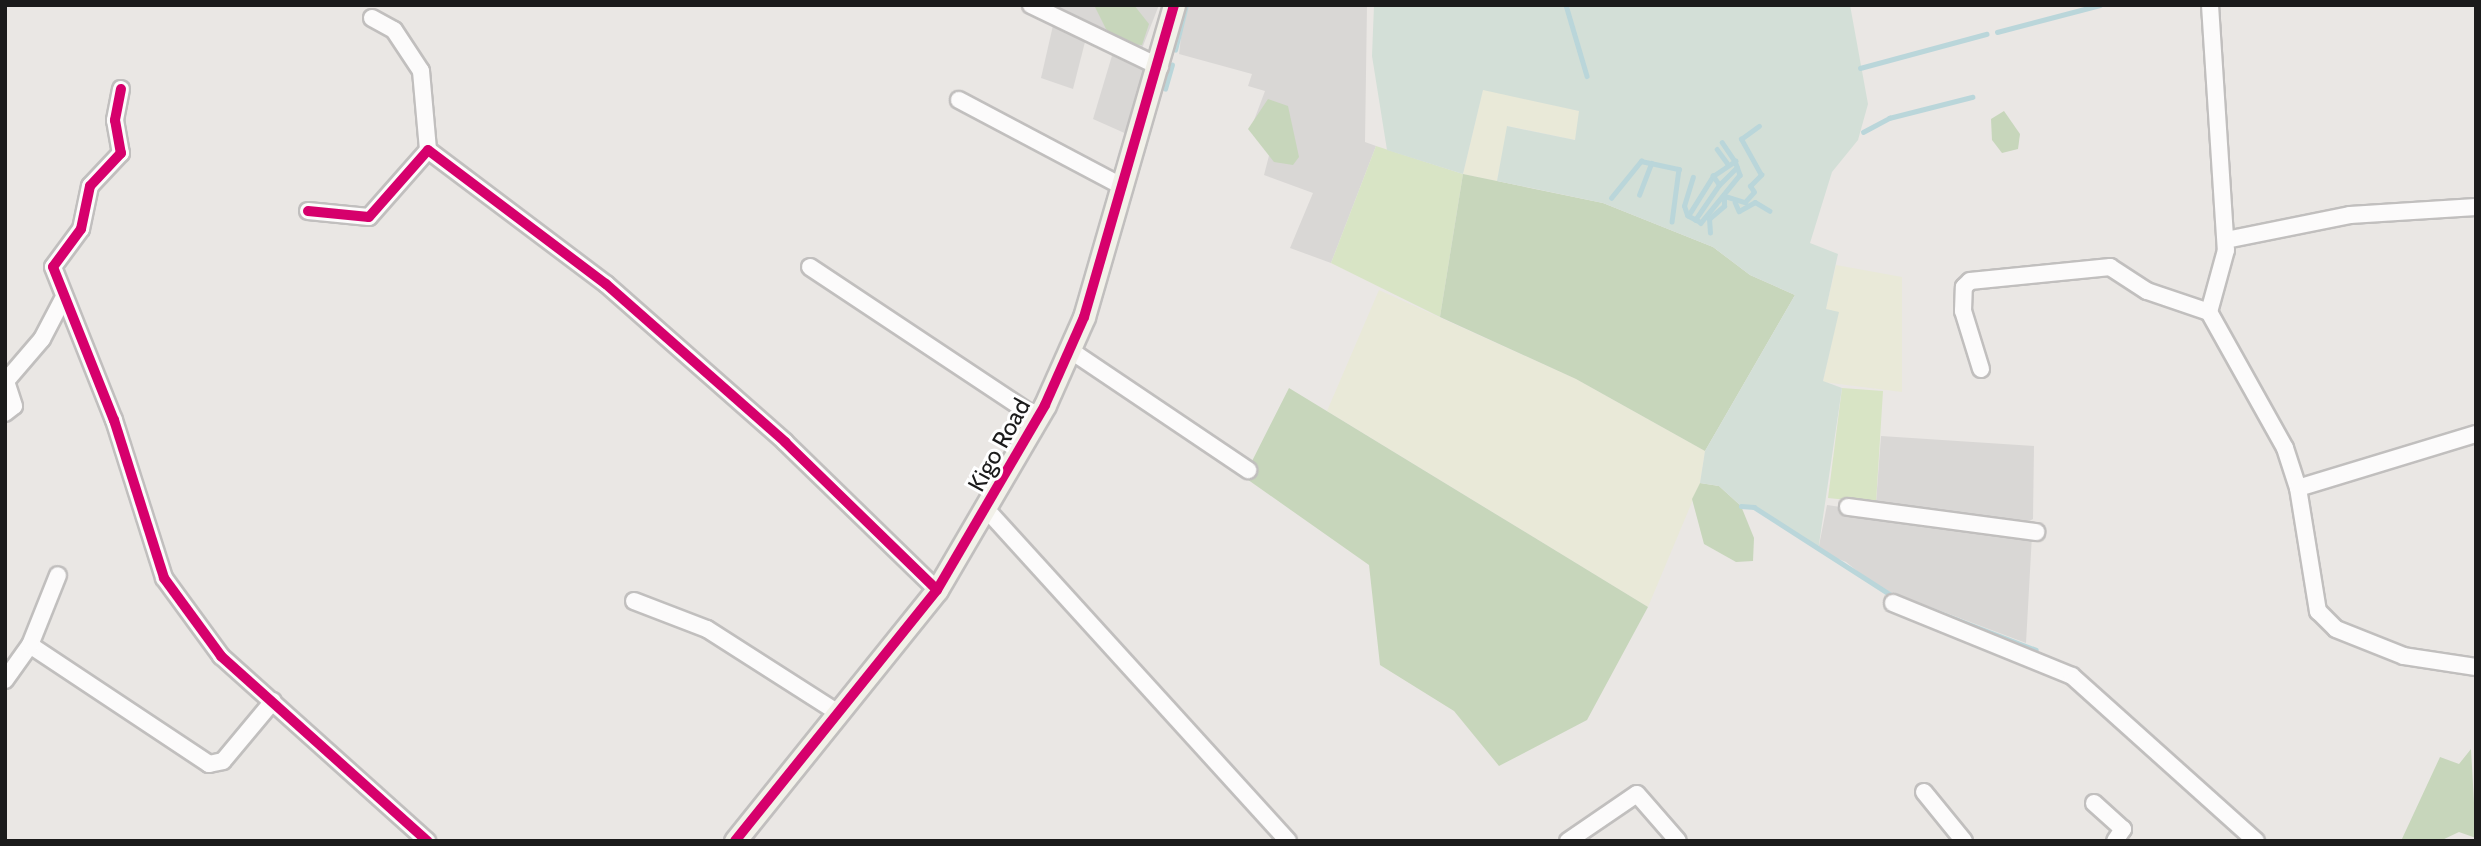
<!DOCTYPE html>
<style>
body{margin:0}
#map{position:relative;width:2481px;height:846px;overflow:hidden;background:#eae7e4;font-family:Cabin,sans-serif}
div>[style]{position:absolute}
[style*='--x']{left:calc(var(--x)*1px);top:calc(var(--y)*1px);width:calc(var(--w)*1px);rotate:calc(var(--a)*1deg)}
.residential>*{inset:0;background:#d9d7d5}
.farmland>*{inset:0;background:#e9e9d8}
.grass>*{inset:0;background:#d8e4c5}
.forest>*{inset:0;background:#c7d6bb}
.wetland>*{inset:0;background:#d3dfd7}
.stream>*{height:4.5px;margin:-2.25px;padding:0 2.25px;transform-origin:2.25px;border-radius:2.25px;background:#bad6da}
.roads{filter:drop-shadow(2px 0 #c1bfbe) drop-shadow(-2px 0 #c1bfbe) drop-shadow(0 2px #c1bfbe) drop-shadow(0 -2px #c1bfbe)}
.street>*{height:16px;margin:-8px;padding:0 8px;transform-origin:8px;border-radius:8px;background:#fcfbfb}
.secondary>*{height:21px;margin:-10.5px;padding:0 10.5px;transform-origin:10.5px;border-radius:10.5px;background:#f2f1e9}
.cycleway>*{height:10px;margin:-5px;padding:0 5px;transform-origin:5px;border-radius:5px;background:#d6006c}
span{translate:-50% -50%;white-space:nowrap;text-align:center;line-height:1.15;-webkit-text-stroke:6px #fff;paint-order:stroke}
.street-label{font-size:24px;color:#1b1b1b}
.frame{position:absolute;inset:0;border:7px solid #1b1b1b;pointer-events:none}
</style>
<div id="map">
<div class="residential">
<div style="clip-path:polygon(1048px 5px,1159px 5px,1141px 51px)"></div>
<div style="clip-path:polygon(1185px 5px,1367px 5px,1365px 142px,1376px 146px,1331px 263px,1290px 248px,1313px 193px,1264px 175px,1273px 140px,1250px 131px,1265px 91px,1248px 86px,1252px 74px,1179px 54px)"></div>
<div style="clip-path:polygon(1054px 21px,1086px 38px,1073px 89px,1041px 78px)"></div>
<div style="clip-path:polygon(1114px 49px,1149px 66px,1129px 135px,1093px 119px)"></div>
<div style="clip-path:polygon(1881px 436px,2034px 446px,2033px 519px,2024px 524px,1876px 503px)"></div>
<div style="clip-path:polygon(1827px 505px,2032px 535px,2026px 643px,1877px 587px,1846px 562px,1818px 551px)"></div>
</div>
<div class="farmland">
<div style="clip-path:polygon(1483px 89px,1580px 111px,1575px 140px,1508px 126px,1497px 181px,1463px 174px)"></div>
<div style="clip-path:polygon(1836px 265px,1902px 277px,1902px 392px,1823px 382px,1838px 313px,1826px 309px)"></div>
<div style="clip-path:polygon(1379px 290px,1576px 379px,1705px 451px,1700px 483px,1648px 607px,1327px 411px)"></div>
</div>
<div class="grass">
<div style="clip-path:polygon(1376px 146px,1463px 174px,1440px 317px,1331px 263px)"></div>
<div style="clip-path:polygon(1842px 388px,1883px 391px,1876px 503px,1828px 498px)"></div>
</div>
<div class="forest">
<div style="clip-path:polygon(1094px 5px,1134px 5px,1149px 24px,1142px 45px,1124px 44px,1106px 29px)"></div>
<div style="clip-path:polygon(1268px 99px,1288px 106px,1299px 157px,1293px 165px,1274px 162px,1248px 129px)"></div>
<div style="clip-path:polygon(2004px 111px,2020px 134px,2018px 149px,2002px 153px,1992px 140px,1991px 119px)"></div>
<div style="clip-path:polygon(1463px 174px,1603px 203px,1713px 247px,1750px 275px,1795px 295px,1705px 451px,1576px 379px,1440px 317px)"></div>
<div style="clip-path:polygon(1289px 388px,1648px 607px,1587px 720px,1499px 766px,1454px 711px,1380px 665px,1369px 565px,1244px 477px)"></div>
<div style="clip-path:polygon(1700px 483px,1719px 486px,1741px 506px,1754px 538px,1753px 561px,1736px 562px,1704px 544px,1692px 499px)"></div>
<div style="clip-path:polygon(2471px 749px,2476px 838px,2459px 832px,2440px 841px,2401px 841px,2440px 757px,2459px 764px)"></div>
</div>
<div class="wetland">
<div style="clip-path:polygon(1374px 5px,1850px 5px,1868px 104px,1858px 140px,1832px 172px,1810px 243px,1838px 254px,1826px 309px,1839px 312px,1823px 381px,1842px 388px,1818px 551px,1754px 507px,1741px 506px,1719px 486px,1700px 483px,1705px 451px,1795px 295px,1750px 275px,1713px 247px,1603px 203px,1497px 181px,1507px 126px,1575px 140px,1579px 111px,1483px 90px,1463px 174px,1387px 150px,1372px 56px)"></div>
</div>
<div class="stream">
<div style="--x:1566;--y:5;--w:74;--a:73.5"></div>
<div style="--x:1997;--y:32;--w:106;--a:-14.7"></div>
<div style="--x:1175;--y:50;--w:46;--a:-76.3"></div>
<div style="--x:1860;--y:68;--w:131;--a:-15.1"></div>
<div style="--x:1165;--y:89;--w:25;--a:-74"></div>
<div style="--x:1863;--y:132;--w:30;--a:-28"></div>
<div style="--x:1889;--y:118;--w:86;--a:-14.2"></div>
<div style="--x:1722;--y:142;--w:23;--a:56"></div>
<div style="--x:1735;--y:161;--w:15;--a:70"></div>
<div style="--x:1740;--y:175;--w:62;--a:129.1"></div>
<div style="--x:1701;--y:223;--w:15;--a:-152"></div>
<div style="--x:1688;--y:216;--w:47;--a:-58"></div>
<div style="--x:1713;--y:176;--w:27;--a:-34"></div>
<div style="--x:1717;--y:149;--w:17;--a:54"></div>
<div style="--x:1719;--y:185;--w:25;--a:-45"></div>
<div style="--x:1639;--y:195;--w:34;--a:-69"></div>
<div style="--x:1725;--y:196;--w:21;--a:17"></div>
<div style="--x:1745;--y:202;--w:13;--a:-48"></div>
<div style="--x:1754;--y:192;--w:7;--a:-124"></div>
<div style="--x:1750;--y:186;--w:16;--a:-45"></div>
<div style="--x:1761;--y:175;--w:41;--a:-119.1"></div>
<div style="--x:1741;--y:139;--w:22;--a:-36"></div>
<div style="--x:1611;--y:198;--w:48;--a:-51"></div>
<div style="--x:1641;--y:161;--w:39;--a:12"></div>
<div style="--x:1679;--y:169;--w:53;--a:97.5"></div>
<div style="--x:1735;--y:202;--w:10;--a:66"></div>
<div style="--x:1739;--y:211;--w:18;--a:-29"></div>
<div style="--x:1755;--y:202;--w:17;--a:31"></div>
<div style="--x:1687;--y:215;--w:9;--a:-108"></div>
<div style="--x:1684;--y:206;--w:30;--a:-73"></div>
<div style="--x:1695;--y:220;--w:42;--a:-55.6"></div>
<div style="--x:1719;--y:185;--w:11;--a:-124"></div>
<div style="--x:1710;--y:233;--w:14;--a:-94"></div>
<div style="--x:1709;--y:219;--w:20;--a:-41"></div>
<div style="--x:1724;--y:206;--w:10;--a:-90"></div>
<div style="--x:1741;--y:506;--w:13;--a:4"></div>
<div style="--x:1754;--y:507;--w:166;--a:32.7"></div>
<div style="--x:1919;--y:605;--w:125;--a:21"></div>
</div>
<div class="roads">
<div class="street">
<div style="--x:1031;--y:5;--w:143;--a:25.7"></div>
<div style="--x:2210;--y:5;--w:246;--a:86.3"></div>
<div style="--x:2226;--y:250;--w:64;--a:105.3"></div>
<div style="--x:2209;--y:312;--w:156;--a:60.8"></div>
<div style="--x:2285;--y:448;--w:42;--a:72"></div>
<div style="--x:2298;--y:488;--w:125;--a:80.8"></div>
<div style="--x:2318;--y:611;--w:25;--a:45"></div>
<div style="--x:2336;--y:629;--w:73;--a:21.7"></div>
<div style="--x:2404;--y:656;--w:73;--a:8.7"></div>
<div style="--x:372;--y:18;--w:25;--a:29"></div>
<div style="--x:394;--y:30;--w:49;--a:56.6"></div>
<div style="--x:421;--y:71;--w:79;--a:84.9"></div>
<div style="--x:121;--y:89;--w:32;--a:101"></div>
<div style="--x:115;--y:120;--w:34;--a:80"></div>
<div style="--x:121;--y:153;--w:45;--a:133.2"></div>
<div style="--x:90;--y:186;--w:44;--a:101.8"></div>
<div style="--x:81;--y:229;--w:47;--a:126.4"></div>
<div style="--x:53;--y:267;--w:165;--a:68.3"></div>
<div style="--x:114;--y:420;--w:166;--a:72.4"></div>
<div style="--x:164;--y:578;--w:97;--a:53.8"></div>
<div style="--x:221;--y:656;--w:277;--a:41.9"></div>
<div style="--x:959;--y:100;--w:186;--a:27.9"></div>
<div style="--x:308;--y:211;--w:61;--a:5.6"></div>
<div style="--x:369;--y:217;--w:89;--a:-48.6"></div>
<div style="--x:428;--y:150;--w:223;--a:37"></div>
<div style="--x:606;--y:284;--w:239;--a:41.4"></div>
<div style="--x:785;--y:442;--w:212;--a:44.2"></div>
<div style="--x:2226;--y:240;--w:126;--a:-11.4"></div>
<div style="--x:2350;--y:215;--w:126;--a:-3.6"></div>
<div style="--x:810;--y:267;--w:273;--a:33.6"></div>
<div style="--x:1070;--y:350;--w:215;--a:34"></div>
<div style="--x:1981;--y:369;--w:61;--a:-107.2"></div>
<div style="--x:1963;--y:311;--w:24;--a:-88"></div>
<div style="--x:1964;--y:287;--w:8;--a:-45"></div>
<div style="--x:1970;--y:281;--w:141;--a:-5.7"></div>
<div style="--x:2110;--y:267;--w:44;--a:33"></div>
<div style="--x:2147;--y:291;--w:65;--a:18.7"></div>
<div style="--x:5;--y:413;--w:11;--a:-38"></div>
<div style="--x:14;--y:406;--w:26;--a:-108"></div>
<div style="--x:6;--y:381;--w:55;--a:-49.4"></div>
<div style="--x:42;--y:339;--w:47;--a:-62.4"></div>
<div style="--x:2298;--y:488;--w:186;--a:-16.9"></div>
<div style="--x:1848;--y:507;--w:190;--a:7.6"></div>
<div style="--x:987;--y:510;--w:447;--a:47.7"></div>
<div style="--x:634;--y:601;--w:78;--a:21"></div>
<div style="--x:707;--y:629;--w:158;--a:32.6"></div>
<div style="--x:1893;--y:603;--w:193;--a:22.2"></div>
<div style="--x:2072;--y:676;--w:247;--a:41.9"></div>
<div style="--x:30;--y:645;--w:215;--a:33.6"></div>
<div style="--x:209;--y:764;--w:14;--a:-12"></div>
<div style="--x:223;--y:761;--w:78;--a:-50.2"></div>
<div style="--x:5;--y:680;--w:43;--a:-54.5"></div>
<div style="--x:30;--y:645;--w:75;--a:-68.2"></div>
<div style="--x:1924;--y:792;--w:63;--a:50.8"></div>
<div style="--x:2094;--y:803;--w:39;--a:42"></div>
<div style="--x:2123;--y:829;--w:14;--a:124"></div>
<div style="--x:1568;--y:841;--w:83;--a:-34.3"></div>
<div style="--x:1637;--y:794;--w:62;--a:48.9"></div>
</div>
<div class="secondary">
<div style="--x:735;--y:841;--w:322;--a:-51.2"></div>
<div style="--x:937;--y:590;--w:214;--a:-59.7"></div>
<div style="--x:1045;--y:405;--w:96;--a:-66.1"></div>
<div style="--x:1084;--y:317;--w:325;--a:-73.9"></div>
</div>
</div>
<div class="cycleway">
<div style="--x:121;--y:89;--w:32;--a:101"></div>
<div style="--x:115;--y:120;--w:34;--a:80"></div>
<div style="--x:121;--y:153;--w:45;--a:133.2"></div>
<div style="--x:90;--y:186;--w:44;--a:101.8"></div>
<div style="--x:81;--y:229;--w:47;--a:126.4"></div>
<div style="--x:53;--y:267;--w:165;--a:68.3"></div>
<div style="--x:114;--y:420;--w:166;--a:72.4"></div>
<div style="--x:164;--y:578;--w:97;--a:53.8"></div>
<div style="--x:221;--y:656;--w:277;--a:41.9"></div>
<div style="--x:308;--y:211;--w:61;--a:5.6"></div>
<div style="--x:369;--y:217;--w:89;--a:-48.6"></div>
<div style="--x:428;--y:150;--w:223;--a:37"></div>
<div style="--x:606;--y:284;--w:239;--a:41.4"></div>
<div style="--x:785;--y:442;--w:212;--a:44.2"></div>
<div style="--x:735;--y:841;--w:322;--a:-51.2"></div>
<div style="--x:937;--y:590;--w:214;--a:-59.7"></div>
<div style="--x:1045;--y:405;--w:96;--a:-66.1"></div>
<div style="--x:1084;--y:317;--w:325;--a:-73.9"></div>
</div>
<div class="street-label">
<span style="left:999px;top:445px;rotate:-61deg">Kigo Road</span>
</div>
<div class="frame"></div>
</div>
